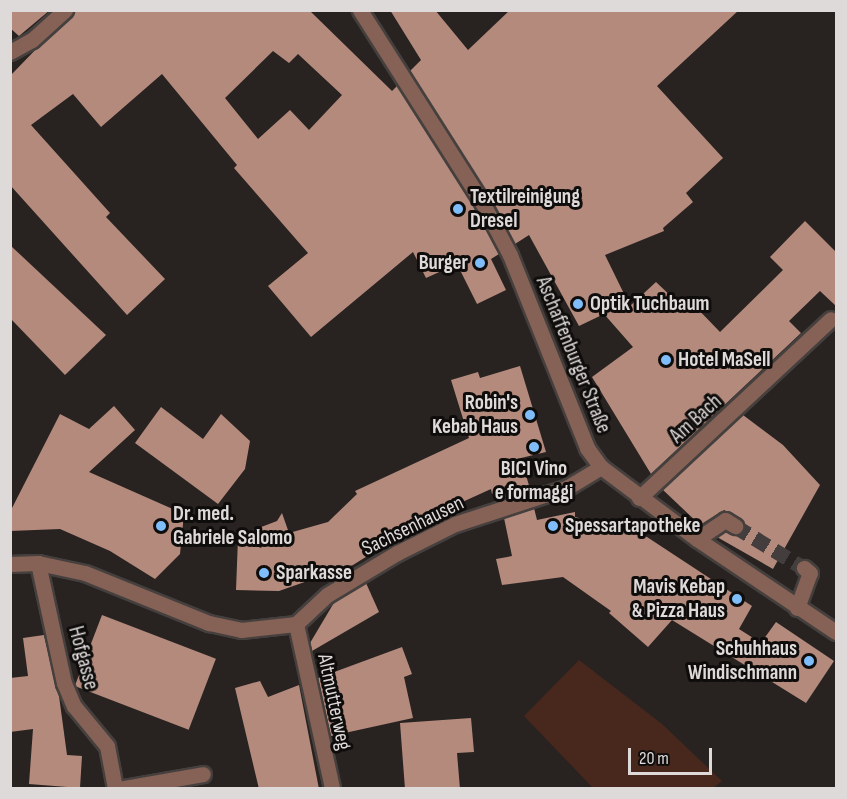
<!DOCTYPE html>
<meta charset="utf-8">
<style>
body{margin:0}
#map{position:relative;width:847px;height:799px;overflow:hidden;background:#282321;font-family:"Sofia Sans Condensed",sans-serif}
div>[style]{position:absolute}
[style*='--x']{left:calc(var(--x)*1px);top:calc(var(--y)*1px);width:calc(var(--w)*1px);rotate:calc(var(--a)*1deg)}
.green>*{inset:0;background:#48271c}
.building>*{inset:0;background:#b48a7d;transform-origin:0 0}
.minor-tunnel>*{height:15px;margin-top:-7.5px;transform-origin:0;background:repeating-linear-gradient(90deg,#433e3d 0 15px,transparent 0 23px)}
.roads{filter:drop-shadow(2px 0 #45403e) drop-shadow(-2px 0 #45403e) drop-shadow(0 2px #45403e) drop-shadow(0 -2px #45403e)}
.minor>*{height:15px;margin:-7.5px;padding:0 7.5px;transform-origin:7.5px;border-radius:7.5px;background:#866155}
.dots>*{width:16px;height:16px;translate:-50% -50%;box-sizing:border-box;border:3px solid #0f0d0c;border-radius:50%}
span{translate:-50% -50%;white-space:nowrap;text-align:center;line-height:1.15;-webkit-text-stroke:6px #0f0d0c;paint-order:stroke}
.poi-label{font-size:21px;color:#dedad9;font-weight:700}
.left{translate:0 -50%;text-align:left}
.right{translate:-100% -50%;text-align:right}
.street-label{font-size:21px;color:#dedad9}
.frame{position:absolute;inset:0;border:12px solid #dedad9;pointer-events:none}
.scale{position:absolute;left:628px;top:748px;width:84px;height:27px;box-sizing:border-box;border:3px solid #dedad9;border-top:0;padding-left:8px;font-size:18px;line-height:21px;white-space:nowrap;color:#dedad9;-webkit-text-stroke:4px #0f0d0c;paint-order:stroke}
</style>
<div id="map">
<div class="green">
<div style="clip-path:polygon(579px 660px,662px 724px,722px 781px,713px 788px,593px 788px,524px 716px)"></div>
</div>
<div class="building">
<div style="clip-path:polygon(10px 10px,50px 10px,19px 36px,10px 28px)"></div>
<div style="clip-path:polygon(evenodd,74px 10px,309px 10px,392px 91px,397px 86px,475px 209px,499px 254px,491px 259px,506px 290px,477px 304px,457px 264px,426px 278px,413px 252px,311px 337px,268px 286px,308px 253px,234px 168px,237px 165px,162px 74px,101px 127px,73px 94px,31px 125px,110px 213px,106px 217px,165px 279px,127px 315px,10px 185px,10px 76px,74px 10px,273px 51px,289px 63px,298px 54px,342px 95px,309px 130px,290px 110px,258px 139px,225px 98px,273px 51px)"></div>
<div style="clip-path:polygon(390px 10px,435px 10px,468px 50px,510px 10px,739px 10px,657px 86px,723px 158px,686px 193px,693px 202px,663px 228px,664px 231px,605px 255px,630px 306px,656px 282px,675px 300px,692px 303px,720px 332px,783px 270px,770px 257px,805px 221px,837px 253px,837px 307px,820px 291px,789px 321px,801px 333px,651px 474px,592px 377px,633px 347px,604px 314px,579px 326px,529px 235px,515px 244px,410px 71px,421px 60px)"></div>
<div style="clip-path:polygon(10px 245px,106px 335px,65px 375px,10px 318px)"></div>
<div style="clip-path:polygon(520px 366px,546px 452px,521px 458px,530px 489px,499px 499px,498px 492px,492px 494px,491px 489px,381px 539px,385px 545px,353px 565px,279px 591px,236px 590px,238px 538px,261px 548px,266px 539px,253px 530px,277px 521px,282px 513px,289px 533px,328px 522px,357px 494px,355px 491px,469px 438px,451px 380px,478px 372px,480px 378px)"></div>
<div style="clip-path:polygon(114px 406px,135px 430px,89px 472px,184px 514px,180px 554px,155px 579px,110px 551px,60px 529px,10px 531px,10px 512px,60px 414px,89px 429px)"></div>
<div style="clip-path:polygon(161px 407px,203px 439px,221px 414px,250px 441px,245px 469px,218px 504px,135px 443px)"></div>
<div style="clip-path:polygon(743px 415px,783px 445px,820px 485px,773px 569px,717px 537px,725px 532px,740px 534px,745px 526px,740px 518px,724px 510px,700px 525px,662px 489px)"></div>
<div style="clip-path:polygon(534px 508px,537px 520px,575px 512px,575px 517px,647px 537px,752px 606px,739px 629px,761px 643px,776px 622px,834px 661px,806px 703px,672px 620px,648px 647px,609px 613px,611px 611px,563px 577px,502px 585px,496px 559px,512px 556px,504px 518px)"></div>
<div style="clip-path:polygon(366px 583px,379px 612px,312px 651px,310px 643px,335px 601px)"></div>
<div style="left:102px;top:615px;width:122px;height:76px;rotate:21deg"></div>
<div style="clip-path:polygon(44px 635px,59px 696px,67px 755px,82px 756px,80px 788px,29px 784px,33px 729px,10px 732px,10px 678px,28px 676px,23px 638px)"></div>
<div style="clip-path:polygon(402px 647px,412px 674px,404px 677px,413px 718px,331px 736px,318px 678px)"></div>
<div style="clip-path:polygon(260px 681px,268px 697px,299px 685px,319px 789px,259px 789px,235px 688px)"></div>
<div style="clip-path:polygon(471px 718px,474px 752px,457px 753px,460px 789px,405px 789px,400px 723px)"></div>
</div>
<div class="minor-tunnel">
<div style="--x:735;--y:526;--w:81;--a:31.3"></div>
</div>
<div class="roads">
<div class="minor">
<div style="--x:360;--y:10;--w:230;--a:57.6"></div>
<div style="--x:483;--y:204;--w:58;--a:62.1"></div>
<div style="--x:510;--y:255;--w:208;--a:68.2"></div>
<div style="--x:587;--y:448;--w:24;--a:54"></div>
<div style="--x:601;--y:467;--w:120;--a:36.9"></div>
<div style="--x:697;--y:539;--w:167;--a:33.8"></div>
<div style="--x:10;--y:52;--w:25;--a:-29"></div>
<div style="--x:32;--y:40;--w:45;--a:-42.3"></div>
<div style="--x:639;--y:498;--w:262;--a:-43"></div>
<div style="--x:697;--y:539;--w:34;--a:-34"></div>
<div style="--x:725;--y:520;--w:12;--a:31"></div>
<div style="--x:38;--y:563;--w:123;--a:77.8"></div>
<div style="--x:64;--y:683;--w:25;--a:67"></div>
<div style="--x:74;--y:706;--w:52;--a:50.5"></div>
<div style="--x:107;--y:746;--w:43;--a:79.2"></div>
<div style="--x:10;--y:564;--w:28;--a:-2"></div>
<div style="--x:38;--y:563;--w:48;--a:12"></div>
<div style="--x:85;--y:573;--w:134;--a:22"></div>
<div style="--x:209;--y:623;--w:33;--a:12"></div>
<div style="--x:241;--y:630;--w:55;--a:-6.2"></div>
<div style="--x:296;--y:624;--w:42;--a:-43.1"></div>
<div style="--x:327;--y:595;--w:82;--a:-31"></div>
<div style="--x:397;--y:553;--w:65;--a:-26.6"></div>
<div style="--x:455;--y:524;--w:119;--a:-18.1"></div>
<div style="--x:568;--y:487;--w:39;--a:-31"></div>
<div style="--x:797;--y:608;--w:37;--a:-70"></div>
<div style="--x:810;--y:573;--w:8;--a:-140"></div>
<div style="--x:296;--y:624;--w:168;--a:77.6"></div>
<div style="--x:123;--y:788;--w:81;--a:-9.9"></div>
</div>
</div>
<div class="dots">
<div style="left:458px;top:209px;background:#7fbdfa"></div>
<div style="left:480px;top:263px;background:#7fbdfa"></div>
<div style="left:578px;top:304px;background:#7fbdfa"></div>
<div style="left:666px;top:360px;background:#7fbdfa"></div>
<div style="left:530px;top:415px;background:#7fbdfa"></div>
<div style="left:534px;top:447px;background:#7fbdfa"></div>
<div style="left:161px;top:526px;background:#7fbdfa"></div>
<div style="left:553px;top:526px;background:#7fbdfa"></div>
<div style="left:264px;top:573px;background:#7fbdfa"></div>
<div style="left:737px;top:599px;background:#7fbdfa"></div>
<div style="left:809px;top:661px;background:#7fbdfa"></div>
</div>
<div class="poi-label">
<span class="left" style="left:470px;top:209px">Textilreinigung<br>Dresel</span>
<span class="right" style="left:468px;top:263px">Burger</span>
<span class="left" style="left:590px;top:304px">Optik Tuchbaum</span>
<span class="left" style="left:678px;top:360px">Hotel MaSell</span>
<span class="right" style="left:518px;top:415px">Robin's<br>Kebab Haus</span>
<span style="left:534px;top:481px">BICI Vino<br>e formaggi</span>
<span class="left" style="left:173px;top:526px">Dr. med.<br>Gabriele Salomo</span>
<span class="left" style="left:565px;top:526px">Spessartapotheke</span>
<span class="left" style="left:276px;top:573px">Sparkasse</span>
<span class="right" style="left:725px;top:599px">Mavis Kebap<br>&amp; Pizza Haus</span>
<span class="right" style="left:797px;top:661px">Schuhhaus<br>Windischmann</span>
</div>
<div class="street-label">
<span style="left:573px;top:355px;rotate:68deg">Aschaffenburger Straße</span>
<span style="left:696px;top:419px;rotate:-42deg">Am Bach</span>
<span style="left:413px;top:526px;rotate:-26deg">Sachsenhausen</span>
<span style="left:83px;top:658px;rotate:75deg">Hofgasse</span>
<span style="left:334px;top:702px;rotate:78deg">Altmutterweg</span>
</div>
<div class="frame"></div>
<div class="scale">20 m</div>
</div>
